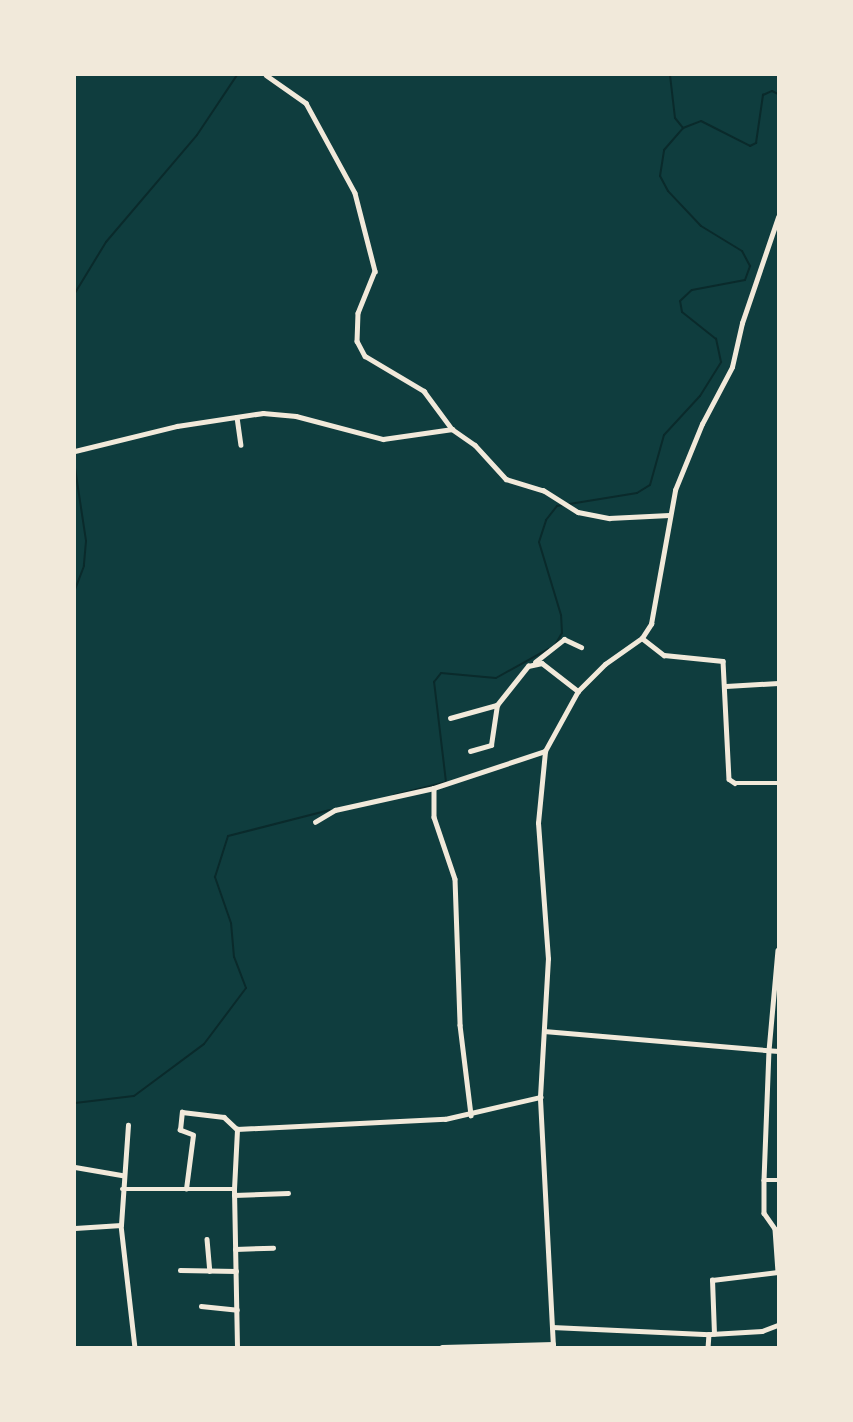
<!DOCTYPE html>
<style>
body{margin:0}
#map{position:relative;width:853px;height:1422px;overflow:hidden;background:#0f3d3e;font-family:"Work Sans",sans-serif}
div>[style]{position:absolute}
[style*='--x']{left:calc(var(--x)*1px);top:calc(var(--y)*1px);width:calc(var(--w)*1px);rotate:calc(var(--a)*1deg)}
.stream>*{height:2px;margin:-1px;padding:0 1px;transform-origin:1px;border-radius:1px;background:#0a2a2b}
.minor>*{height:4.5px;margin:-2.25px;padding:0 2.25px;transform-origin:2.25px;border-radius:2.25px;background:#f1e9da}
span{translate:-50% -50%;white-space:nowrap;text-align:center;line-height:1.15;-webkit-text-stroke:4.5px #f1e9da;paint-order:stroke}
.frame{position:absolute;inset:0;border:76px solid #f1e9da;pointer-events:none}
</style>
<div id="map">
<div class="stream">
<div style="--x:670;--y:75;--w:43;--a:83.4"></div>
<div style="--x:675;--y:118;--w:13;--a:51"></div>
<div style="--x:75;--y:293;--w:60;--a:-58.7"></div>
<div style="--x:106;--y:242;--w:140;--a:-49.6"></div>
<div style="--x:197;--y:135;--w:72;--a:-56.3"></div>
<div style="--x:75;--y:468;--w:74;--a:81.4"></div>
<div style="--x:86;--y:541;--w:25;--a:95"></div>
<div style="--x:84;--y:566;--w:25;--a:111"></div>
<div style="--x:555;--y:645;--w:14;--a:-60"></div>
<div style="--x:562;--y:633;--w:18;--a:-93"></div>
<div style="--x:561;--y:615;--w:76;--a:-106.8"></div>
<div style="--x:539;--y:542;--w:23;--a:-72"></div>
<div style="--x:546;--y:520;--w:18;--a:-52"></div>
<div style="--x:557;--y:506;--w:81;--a:-9.2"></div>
<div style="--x:637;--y:493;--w:15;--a:-32"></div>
<div style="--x:650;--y:485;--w:52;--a:-74.4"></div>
<div style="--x:664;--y:435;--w:53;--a:-47.3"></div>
<div style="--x:700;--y:396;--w:40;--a:-58"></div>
<div style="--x:721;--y:362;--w:24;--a:-102"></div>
<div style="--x:716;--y:339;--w:43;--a:-141.5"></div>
<div style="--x:682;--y:312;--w:11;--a:-100"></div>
<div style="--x:680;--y:301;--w:16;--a:-43"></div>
<div style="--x:692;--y:290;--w:54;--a:-10.7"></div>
<div style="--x:745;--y:280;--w:15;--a:-70"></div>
<div style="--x:750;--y:266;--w:17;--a:-118"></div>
<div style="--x:742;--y:251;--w:48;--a:-148.6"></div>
<div style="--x:701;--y:226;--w:48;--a:-133.3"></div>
<div style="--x:668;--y:191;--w:17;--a:-118"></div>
<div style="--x:660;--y:176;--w:26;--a:-81"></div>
<div style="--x:664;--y:150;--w:29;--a:-49"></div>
<div style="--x:683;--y:128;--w:19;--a:-21"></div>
<div style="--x:701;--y:121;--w:55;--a:27"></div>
<div style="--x:750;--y:146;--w:7;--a:-27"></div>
<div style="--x:756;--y:143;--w:49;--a:-81.7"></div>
<div style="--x:763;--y:95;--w:10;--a:-24"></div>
<div style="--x:772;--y:91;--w:7;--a:27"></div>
<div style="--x:394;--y:795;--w:54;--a:-14"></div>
<div style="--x:446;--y:782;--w:101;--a:-96.8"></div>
<div style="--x:434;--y:682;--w:11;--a:-52"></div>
<div style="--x:441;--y:673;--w:55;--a:5.2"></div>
<div style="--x:496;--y:678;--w:60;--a:-29.1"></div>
<div style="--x:75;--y:1103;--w:59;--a:-6.8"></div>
<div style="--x:134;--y:1096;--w:87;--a:-36.6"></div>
<div style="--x:204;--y:1044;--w:70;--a:-53.1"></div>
<div style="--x:246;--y:988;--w:33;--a:-111"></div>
<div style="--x:234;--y:957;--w:34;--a:-95"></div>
<div style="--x:231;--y:923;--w:49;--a:-109.2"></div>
<div style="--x:215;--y:877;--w:43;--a:-72.4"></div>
<div style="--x:228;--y:836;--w:105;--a:-14.3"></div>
</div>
<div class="minor">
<div style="--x:266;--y:75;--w:49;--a:35"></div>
<div style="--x:306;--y:103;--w:102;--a:61.4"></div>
<div style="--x:355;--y:193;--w:81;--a:75.6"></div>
<div style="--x:375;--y:271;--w:45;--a:112"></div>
<div style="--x:358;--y:313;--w:28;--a:92"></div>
<div style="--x:357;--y:341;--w:17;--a:62"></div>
<div style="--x:365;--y:356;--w:69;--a:30.7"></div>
<div style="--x:424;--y:391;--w:47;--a:53.6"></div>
<div style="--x:452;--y:429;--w:28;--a:35"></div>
<div style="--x:475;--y:445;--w:46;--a:47.6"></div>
<div style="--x:506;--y:479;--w:39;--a:17"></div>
<div style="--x:543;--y:490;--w:41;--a:32.2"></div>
<div style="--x:578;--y:512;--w:32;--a:11"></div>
<div style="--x:609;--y:518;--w:60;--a:-2.9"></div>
<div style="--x:237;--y:417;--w:28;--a:82"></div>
<div style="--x:75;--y:451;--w:105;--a:-13.8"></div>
<div style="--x:177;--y:426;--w:87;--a:-8.6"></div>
<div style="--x:263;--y:413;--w:33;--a:5"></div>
<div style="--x:296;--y:416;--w:90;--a:14.8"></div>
<div style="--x:383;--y:439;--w:70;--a:-8.2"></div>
<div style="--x:642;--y:638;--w:28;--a:38"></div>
<div style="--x:664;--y:655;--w:59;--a:5.8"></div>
<div style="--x:723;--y:661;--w:118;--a:87.1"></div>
<div style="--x:729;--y:779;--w:7;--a:34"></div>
<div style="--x:735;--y:783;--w:43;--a:0"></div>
<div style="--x:535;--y:662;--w:37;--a:-38"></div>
<div style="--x:564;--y:639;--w:19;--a:25"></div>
<div style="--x:726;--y:686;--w:52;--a:-3.3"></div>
<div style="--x:450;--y:718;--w:49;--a:-15.5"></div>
<div style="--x:470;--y:751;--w:22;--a:-16"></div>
<div style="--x:491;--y:745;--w:40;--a:-81.5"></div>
<div style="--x:497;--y:705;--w:50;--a:-51.5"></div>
<div style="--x:528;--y:666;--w:14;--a:-12"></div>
<div style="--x:542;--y:663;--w:46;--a:37.9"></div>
<div style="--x:434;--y:788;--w:29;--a:90"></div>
<div style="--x:434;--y:817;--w:65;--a:71.3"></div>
<div style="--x:455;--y:879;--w:146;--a:88"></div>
<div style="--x:460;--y:1025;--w:91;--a:83"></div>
<div style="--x:315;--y:822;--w:23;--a:-31"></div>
<div style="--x:335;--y:810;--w:101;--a:-12.5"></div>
<div style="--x:434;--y:788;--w:117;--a:-18.4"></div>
<div style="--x:778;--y:950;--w:100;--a:95.1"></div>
<div style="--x:769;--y:1050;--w:130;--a:92.2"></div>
<div style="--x:764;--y:1180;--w:14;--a:0"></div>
<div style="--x:544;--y:1031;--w:235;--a:4.9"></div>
<div style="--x:75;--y:1167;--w:48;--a:9.7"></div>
<div style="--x:764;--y:1180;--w:33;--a:90"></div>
<div style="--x:764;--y:1213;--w:19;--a:55"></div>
<div style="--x:775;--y:1229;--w:43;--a:86"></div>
<div style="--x:122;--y:1189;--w:112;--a:0"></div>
<div style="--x:186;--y:1189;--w:54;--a:-82.6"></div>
<div style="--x:193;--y:1135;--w:14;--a:-159"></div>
<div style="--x:180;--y:1130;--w:18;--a:-84"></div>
<div style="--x:182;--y:1112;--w:42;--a:6.8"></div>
<div style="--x:224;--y:1117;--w:18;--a:43"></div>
<div style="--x:234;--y:1195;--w:54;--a:-2.1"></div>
<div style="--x:121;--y:1225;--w:123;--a:83.5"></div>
<div style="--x:75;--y:1228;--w:46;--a:-3.7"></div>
<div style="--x:121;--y:1225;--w:100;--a:-86"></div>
<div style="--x:207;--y:1239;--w:32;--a:85"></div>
<div style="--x:235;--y:1249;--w:38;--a:-2"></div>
<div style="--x:180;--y:1270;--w:56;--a:1"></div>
<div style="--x:201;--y:1306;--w:36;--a:6"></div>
<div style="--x:552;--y:1327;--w:157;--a:2.6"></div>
<div style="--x:709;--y:1334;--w:13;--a:94"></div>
<div style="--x:711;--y:1334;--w:51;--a:-3.4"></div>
<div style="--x:762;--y:1331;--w:17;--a:-21"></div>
<div style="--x:714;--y:1334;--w:54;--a:-92.1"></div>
<div style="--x:712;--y:1280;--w:66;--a:-6.9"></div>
<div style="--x:237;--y:1347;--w:158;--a:-91.1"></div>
<div style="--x:234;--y:1189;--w:60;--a:-87.1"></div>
<div style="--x:237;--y:1129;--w:208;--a:-2.8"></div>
<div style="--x:445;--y:1119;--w:98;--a:-13"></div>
<div style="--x:442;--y:1347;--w:111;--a:-1.5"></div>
<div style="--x:553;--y:1347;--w:250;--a:-93"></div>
<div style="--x:540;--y:1097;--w:138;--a:-86.7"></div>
<div style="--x:548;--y:959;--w:136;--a:-94.2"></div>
<div style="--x:538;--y:823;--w:72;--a:-84.4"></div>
<div style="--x:545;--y:751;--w:68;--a:-61.2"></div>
<div style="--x:578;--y:691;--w:38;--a:-45"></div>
<div style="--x:605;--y:664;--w:45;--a:-35.1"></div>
<div style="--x:642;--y:638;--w:17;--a:-57"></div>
<div style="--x:651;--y:624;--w:136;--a:-79.8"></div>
<div style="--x:675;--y:490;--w:71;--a:-67.8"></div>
<div style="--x:702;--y:424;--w:64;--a:-62.2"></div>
<div style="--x:732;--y:367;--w:45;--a:-77.2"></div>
<div style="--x:742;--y:323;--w:112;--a:-71.2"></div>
</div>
<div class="frame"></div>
</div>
